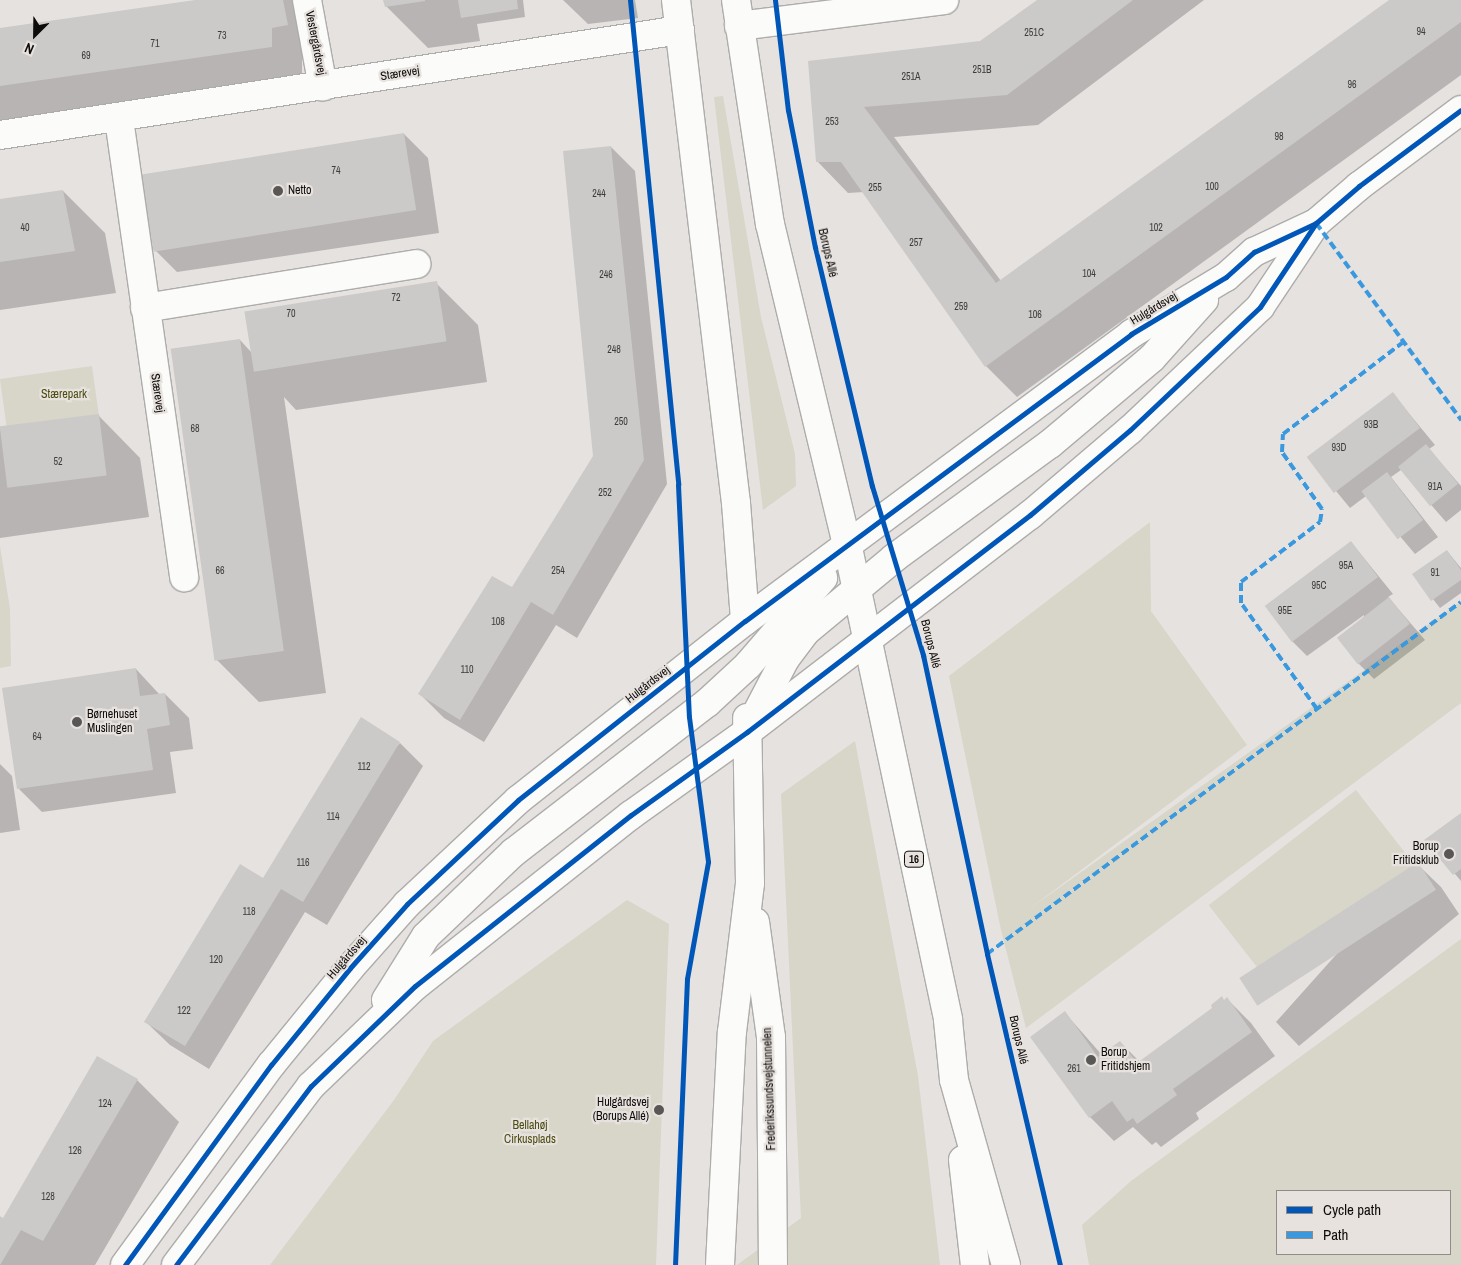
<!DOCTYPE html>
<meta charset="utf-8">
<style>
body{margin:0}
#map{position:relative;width:1461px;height:1265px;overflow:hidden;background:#e5e2e0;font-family:"Archivo Narrow",sans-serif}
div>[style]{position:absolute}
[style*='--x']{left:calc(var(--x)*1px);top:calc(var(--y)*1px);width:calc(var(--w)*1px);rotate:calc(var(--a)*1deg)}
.green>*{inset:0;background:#d7d6c9;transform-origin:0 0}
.shadow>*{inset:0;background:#0003}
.building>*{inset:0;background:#cccac8;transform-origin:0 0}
.roads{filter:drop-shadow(1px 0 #aeacab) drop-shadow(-1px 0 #aeacab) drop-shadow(0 1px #aeacab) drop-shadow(0 -1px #aeacab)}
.minor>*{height:28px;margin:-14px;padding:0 14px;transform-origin:14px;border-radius:14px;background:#fbfbfa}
.major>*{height:28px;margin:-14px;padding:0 14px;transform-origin:14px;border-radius:14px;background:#fbfbfa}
.quiet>*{height:4px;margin-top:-2px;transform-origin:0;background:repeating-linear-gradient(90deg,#3a99de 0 8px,transparent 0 12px)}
.cycleway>*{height:5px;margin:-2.5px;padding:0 2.5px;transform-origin:2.5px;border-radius:2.5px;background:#0057b8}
.dots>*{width:14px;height:14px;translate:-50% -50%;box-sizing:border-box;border:2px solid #e7e2de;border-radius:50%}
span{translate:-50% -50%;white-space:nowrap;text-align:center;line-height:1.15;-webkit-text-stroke:4.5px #e7e2de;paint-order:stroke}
.number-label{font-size:10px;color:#3e3c3b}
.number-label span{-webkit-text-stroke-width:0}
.shield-label span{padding:1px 4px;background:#e7e2de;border:1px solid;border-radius:4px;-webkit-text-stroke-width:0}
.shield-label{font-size:11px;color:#0e0c0b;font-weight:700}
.street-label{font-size:12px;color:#0e0c0b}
.poi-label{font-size:12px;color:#0e0c0b}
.left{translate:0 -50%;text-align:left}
.right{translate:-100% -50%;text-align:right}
.park-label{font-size:12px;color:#4c4d12}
.legend{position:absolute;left:1276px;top:1190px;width:175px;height:65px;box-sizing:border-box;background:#e7e2de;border:1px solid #908c8a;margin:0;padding:6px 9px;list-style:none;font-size:15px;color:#0e0c0b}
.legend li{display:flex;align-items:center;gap:10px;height:25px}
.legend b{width:25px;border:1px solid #908c8a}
.north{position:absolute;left:10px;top:10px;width:50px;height:50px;-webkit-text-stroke:4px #e7e2de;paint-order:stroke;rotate:203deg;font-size:14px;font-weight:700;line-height:20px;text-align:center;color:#0e0c0b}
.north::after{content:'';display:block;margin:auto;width:18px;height:22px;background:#0e0c0b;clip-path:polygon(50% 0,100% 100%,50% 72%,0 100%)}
</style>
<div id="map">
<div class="green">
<div style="clip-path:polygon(723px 96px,761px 317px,795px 454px,796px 486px,763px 510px,714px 97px)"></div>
<div style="left:92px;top:366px;width:49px;height:93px;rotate:82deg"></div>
<div style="clip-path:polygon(1150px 522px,1151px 611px,1247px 745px,1028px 910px,1461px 601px,1461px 703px,1026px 1028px,1001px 930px,949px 676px)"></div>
<div style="clip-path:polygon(0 546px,10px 609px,11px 666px,0 668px)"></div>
<div style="clip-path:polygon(855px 741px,918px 1076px,940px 1265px,737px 1265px,801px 1218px,781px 794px)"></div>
<div style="left:1356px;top:790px;width:95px;height:187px;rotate:52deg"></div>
<div style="clip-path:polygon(627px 900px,669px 924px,656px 1265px,270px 1265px,394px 1100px,433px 1041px)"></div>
<div style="clip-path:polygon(evenodd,1461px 939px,1461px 1265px,1089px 1265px,1082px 1225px,1131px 1181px,1461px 939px,1277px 1191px,1450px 1191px,1450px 1254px,1277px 1254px,1277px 1191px)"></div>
</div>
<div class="shadow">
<div style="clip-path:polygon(203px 0,308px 0,318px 55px,302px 58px,302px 78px,0 121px,0 29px)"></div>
<div style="clip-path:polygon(385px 0,523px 0,525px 17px,477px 24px,480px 41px,428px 48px,386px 6px)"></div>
<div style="clip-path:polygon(563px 0,635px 0,638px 18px,588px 24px)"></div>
<div style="clip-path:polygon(1039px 0,1204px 0,1038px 125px,894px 137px,1001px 281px,1391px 0,1461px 0,1461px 75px,1017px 397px,986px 366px,864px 192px,848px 193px,818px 162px,810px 62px,981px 42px)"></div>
<div style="clip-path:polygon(404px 134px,428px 158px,439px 233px,177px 272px,153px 248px)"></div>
<div style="clip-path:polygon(611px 147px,635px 171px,667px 484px,577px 638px,556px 625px,484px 742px,444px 718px,420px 694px,512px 589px,594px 457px)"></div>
<div style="clip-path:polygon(63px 191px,105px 233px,116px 293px,0 310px,0 201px)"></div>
<div style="clip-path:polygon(436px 283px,478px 325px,487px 382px,296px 410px,284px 397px,326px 693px,259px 702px,217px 660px,240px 340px,252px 353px)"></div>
<div style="clip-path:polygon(1393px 394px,1435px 445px,1429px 449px,1461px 486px,1461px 510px,1446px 522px,1401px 470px,1391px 477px,1438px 537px,1415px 554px,1366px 496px,1350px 508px,1308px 457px)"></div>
<div style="clip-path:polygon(99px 416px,140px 458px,149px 517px,0 538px,0 429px)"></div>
<div style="clip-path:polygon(1351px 542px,1393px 594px,1388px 597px,1425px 640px,1374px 679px,1358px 663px,1364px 615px,1307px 656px,1291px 640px)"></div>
<div style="clip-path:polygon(1447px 551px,1461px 568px,1461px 593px,1440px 608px,1414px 575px)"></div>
<div style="clip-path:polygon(136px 669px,160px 695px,165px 694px,189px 718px,193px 749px,170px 752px,176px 793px,42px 812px,19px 789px)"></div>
<div style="clip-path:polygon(400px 743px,423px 766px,327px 925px,305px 912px,209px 1069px,170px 1045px,146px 1022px,263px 880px)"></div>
<div style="clip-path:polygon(0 764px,12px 776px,20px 830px,0 833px)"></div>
<div style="clip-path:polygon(1461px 814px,1461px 881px,1426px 840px)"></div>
<div style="clip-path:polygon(1417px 864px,1441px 887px,1459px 914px,1299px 1046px,1276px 1022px)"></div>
<div style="clip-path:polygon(1227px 999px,1251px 1023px,1275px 1056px,1196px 1113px,1199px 1119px,1161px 1147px,1156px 1142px,1152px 1145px,1133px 1127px,1114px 1141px,1090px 1117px,1032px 1037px,1065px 1013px,1102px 1055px,1120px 1042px,1140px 1062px)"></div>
<div style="clip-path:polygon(137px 1080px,179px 1122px,95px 1265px,0 1265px,0 1218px,4px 1220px)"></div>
</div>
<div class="building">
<div style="clip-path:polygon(195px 0,283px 0,288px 25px,272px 28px,272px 47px,0 86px,0 28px)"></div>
<div style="clip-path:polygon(383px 0,425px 0,425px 1px,385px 7px)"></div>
<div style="clip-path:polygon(458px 0,517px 0,518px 9px,461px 18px)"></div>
<div style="clip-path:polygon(1037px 0,1133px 0,1007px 95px,864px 107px,996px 283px,1389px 0,1461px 0,1461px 22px,985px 367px,841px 162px,816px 162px,808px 61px,980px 41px)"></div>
<div style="left:404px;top:133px;width:78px;height:266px;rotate:81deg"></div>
<div style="clip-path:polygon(611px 146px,644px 460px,553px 615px,531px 602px,460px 720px,418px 694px,492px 576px,512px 587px,593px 456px,563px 151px)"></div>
<div style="clip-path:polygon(63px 190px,75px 251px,0 262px,0 199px)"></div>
<div style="left:437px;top:281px;width:61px;height:195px;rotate:81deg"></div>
<div style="left:240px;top:339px;width:315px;height:70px;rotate:82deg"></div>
<div style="left:1393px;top:392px;width:45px;height:108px;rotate:53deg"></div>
<div style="left:99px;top:414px;width:62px;height:100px;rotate:83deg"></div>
<div style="left:1426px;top:444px;width:51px;height:36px;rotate:51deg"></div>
<div style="left:1387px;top:472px;width:60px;height:32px;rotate:53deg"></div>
<div style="left:1351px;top:541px;width:45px;height:108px;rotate:53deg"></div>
<div style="clip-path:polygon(1447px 550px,1461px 570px,1461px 580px,1431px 601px,1412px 574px)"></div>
<div style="left:1389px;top:597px;width:34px;height:66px;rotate:52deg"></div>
<div style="clip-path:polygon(136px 668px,140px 696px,165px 693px,170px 725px,147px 729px,153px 770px,17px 789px,2px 688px)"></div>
<div style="clip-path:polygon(361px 717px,400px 742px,303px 902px,281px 889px,185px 1046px,144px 1022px,240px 864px,263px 878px)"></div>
<div style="clip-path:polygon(1461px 813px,1461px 869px,1453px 875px,1424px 840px)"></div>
<div style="left:1418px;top:862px;width:33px;height:213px;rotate:57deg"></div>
<div style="clip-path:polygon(1222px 996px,1224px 1000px,1227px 997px,1252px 1032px,1173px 1089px,1177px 1095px,1137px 1124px,1133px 1118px,1127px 1122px,1112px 1101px,1089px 1118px,1030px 1037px,1065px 1011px,1098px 1057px,1120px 1041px,1137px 1063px,1212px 1008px,1211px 1005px)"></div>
<div style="clip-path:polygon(97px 1056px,138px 1079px,43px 1241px,21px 1230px,0 1265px,0 1216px,3px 1218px)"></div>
</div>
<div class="roads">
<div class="minor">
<div style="--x:307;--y:0;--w:88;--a:79.6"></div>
<div style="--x:676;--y:0;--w:507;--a:83.2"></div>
<div style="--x:736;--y:503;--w:118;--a:85.6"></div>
<div style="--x:736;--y:0;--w:227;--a:81.4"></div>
<div style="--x:770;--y:224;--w:333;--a:76.5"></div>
<div style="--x:739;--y:26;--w:207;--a:-7.2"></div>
<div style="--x:119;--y:119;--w:463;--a:81.9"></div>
<div style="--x:0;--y:135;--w:688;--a:-8.78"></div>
<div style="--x:145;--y:308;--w:275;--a:-9.2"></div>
</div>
<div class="major">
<div style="--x:848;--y:548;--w:482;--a:78"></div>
<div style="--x:948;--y:1020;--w:60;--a:84.3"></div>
<div style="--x:954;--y:1080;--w:192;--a:74.3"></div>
<div style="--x:750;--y:726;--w:76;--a:-62.4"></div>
<div style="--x:785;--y:659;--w:34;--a:-53"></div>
<div style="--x:805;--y:632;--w:116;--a:-39.7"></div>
<div style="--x:894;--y:558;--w:193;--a:-36.2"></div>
<div style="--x:1050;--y:444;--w:133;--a:-40.1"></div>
<div style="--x:1152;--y:358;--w:78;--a:-48.1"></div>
<div style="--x:755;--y:922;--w:116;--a:82.1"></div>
<div style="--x:771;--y:1037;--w:228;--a:89.5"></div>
<div style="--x:386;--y:1000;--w:75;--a:-58"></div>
<div style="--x:426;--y:936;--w:122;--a:-43.7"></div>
<div style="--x:514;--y:852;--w:244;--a:-37.7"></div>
<div style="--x:707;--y:703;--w:56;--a:-42.8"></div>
<div style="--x:748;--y:665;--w:115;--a:-49.2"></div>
<div style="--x:963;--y:1160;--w:106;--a:83.5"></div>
<div style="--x:125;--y:1265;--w:248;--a:-53.9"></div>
<div style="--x:271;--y:1065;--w:125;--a:-50.8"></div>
<div style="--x:350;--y:968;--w:86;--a:-48.3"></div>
<div style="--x:407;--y:904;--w:152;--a:-43.1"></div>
<div style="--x:518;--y:800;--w:289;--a:-38.3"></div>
<div style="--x:745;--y:621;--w:481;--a:-36.6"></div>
<div style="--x:1131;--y:334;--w:111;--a:-31"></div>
<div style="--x:1226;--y:277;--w:38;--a:-42"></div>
<div style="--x:1254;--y:252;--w:68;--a:-25.1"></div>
<div style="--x:176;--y:1265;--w:224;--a:-53"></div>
<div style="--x:311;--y:1086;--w:144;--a:-43.9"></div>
<div style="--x:415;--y:986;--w:275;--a:-38.4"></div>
<div style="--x:631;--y:815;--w:143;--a:-35.6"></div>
<div style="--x:747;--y:732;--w:357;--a:-37.5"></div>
<div style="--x:1030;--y:515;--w:131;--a:-40.4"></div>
<div style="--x:1130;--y:430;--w:179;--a:-43.4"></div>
<div style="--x:1260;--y:307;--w:101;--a:-56.3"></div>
<div style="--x:1316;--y:223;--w:57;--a:-40.7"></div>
<div style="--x:1359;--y:186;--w:127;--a:-36.7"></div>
<div style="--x:720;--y:1265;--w:233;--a:-87.1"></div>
<div style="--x:732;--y:1032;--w:150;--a:-83.1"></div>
<div style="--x:750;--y:883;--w:165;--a:-91"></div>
</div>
</div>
<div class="quiet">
<div style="--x:1316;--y:223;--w:245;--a:53.6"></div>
<div style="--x:1317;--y:709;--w:130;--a:-125.6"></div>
<div style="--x:1241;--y:603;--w:21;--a:-90"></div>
<div style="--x:1241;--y:582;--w:99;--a:-37.2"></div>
<div style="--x:1320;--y:522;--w:13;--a:-81"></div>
<div style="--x:1322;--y:509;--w:70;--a:-125.1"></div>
<div style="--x:1282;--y:452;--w:18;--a:-87"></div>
<div style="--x:1283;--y:434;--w:150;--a:-37.4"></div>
<div style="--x:987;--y:954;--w:590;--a:-36.6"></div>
</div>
<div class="cycleway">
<div style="--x:630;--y:0;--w:487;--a:84.3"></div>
<div style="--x:678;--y:485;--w:232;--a:87.3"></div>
<div style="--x:689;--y:717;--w:146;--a:82.5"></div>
<div style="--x:708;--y:862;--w:119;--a:100.2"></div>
<div style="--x:687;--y:979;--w:286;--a:92.4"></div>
<div style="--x:775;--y:0;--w:111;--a:83.3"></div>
<div style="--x:788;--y:110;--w:140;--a:78.9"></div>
<div style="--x:815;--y:247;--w:246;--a:76.6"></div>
<div style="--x:872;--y:486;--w:177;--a:73.2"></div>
<div style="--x:923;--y:655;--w:306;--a:77.9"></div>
<div style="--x:987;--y:954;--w:319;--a:76.8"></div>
<div style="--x:125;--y:1265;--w:248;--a:-53.9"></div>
<div style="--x:271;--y:1065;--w:125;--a:-50.8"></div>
<div style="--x:350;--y:968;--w:86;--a:-48.3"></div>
<div style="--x:407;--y:904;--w:152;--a:-43.1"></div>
<div style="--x:518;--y:800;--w:289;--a:-38.3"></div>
<div style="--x:745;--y:621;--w:481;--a:-36.6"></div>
<div style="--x:1131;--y:334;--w:111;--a:-31"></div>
<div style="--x:1226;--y:277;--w:38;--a:-42"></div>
<div style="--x:1254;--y:252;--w:68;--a:-25.1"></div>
<div style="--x:176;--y:1265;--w:224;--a:-53"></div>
<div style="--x:311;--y:1086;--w:144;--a:-43.9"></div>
<div style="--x:415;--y:986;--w:275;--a:-38.4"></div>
<div style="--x:631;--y:815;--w:143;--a:-35.6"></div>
<div style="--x:747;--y:732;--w:357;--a:-37.5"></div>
<div style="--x:1030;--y:515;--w:131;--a:-40.4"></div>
<div style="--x:1130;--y:430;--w:179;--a:-43.4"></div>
<div style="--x:1260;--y:307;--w:101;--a:-56.3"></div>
<div style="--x:1316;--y:223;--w:57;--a:-40.7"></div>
<div style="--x:1359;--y:186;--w:127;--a:-36.7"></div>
</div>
<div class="dots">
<div style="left:278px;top:191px;background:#595756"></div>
<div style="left:77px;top:722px;background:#595756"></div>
<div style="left:1449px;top:854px;background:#595756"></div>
<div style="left:1091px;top:1060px;background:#595756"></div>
<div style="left:659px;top:1110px;background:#595756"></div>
</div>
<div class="number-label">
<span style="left:1421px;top:32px">94</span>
<span style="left:1034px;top:33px">251C</span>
<span style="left:222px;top:36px">73</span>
<span style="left:155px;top:44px">71</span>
<span style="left:86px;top:56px">69</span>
<span style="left:982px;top:70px">251B</span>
<span style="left:911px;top:77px">251A</span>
<span style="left:1352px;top:85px">96</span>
<span style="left:832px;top:122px">253</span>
<span style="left:1279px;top:137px">98</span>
<span style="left:336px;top:171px">74</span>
<span style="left:1212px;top:187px">100</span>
<span style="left:875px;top:188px">255</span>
<span style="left:599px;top:194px">244</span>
<span style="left:25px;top:228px">40</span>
<span style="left:1156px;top:228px">102</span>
<span style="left:916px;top:243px">257</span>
<span style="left:1089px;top:274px">104</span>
<span style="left:606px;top:275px">246</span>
<span style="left:396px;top:298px">72</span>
<span style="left:961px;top:307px">259</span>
<span style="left:291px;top:314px">70</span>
<span style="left:1035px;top:315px">106</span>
<span style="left:614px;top:350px">248</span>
<span style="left:621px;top:422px">250</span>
<span style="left:1371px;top:425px">93B</span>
<span style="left:195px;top:429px">68</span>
<span style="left:1339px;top:448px">93D</span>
<span style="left:58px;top:462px">52</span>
<span style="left:1435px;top:487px">91A</span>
<span style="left:605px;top:493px">252</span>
<span style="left:1346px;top:566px">95A</span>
<span style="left:220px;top:571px">66</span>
<span style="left:558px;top:571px">254</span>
<span style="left:1435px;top:573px">91</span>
<span style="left:1319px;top:586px">95C</span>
<span style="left:1285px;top:611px">95E</span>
<span style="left:498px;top:622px">108</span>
<span style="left:467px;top:670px">110</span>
<span style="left:37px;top:737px">64</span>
<span style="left:364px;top:767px">112</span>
<span style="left:333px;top:817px">114</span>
<span style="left:303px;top:863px">116</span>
<span style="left:249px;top:912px">118</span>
<span style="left:216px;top:960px">120</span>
<span style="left:184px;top:1011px">122</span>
<span style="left:1074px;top:1069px">261</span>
<span style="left:105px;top:1104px">124</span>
<span style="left:75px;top:1151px">126</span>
<span style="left:48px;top:1197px">128</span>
</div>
<div class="shield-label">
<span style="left:914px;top:859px">16</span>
</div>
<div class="street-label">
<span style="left:315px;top:43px;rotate:79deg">Vestergårdsvej</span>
<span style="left:400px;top:74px;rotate:-9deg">Stærevej</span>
<span style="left:827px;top:253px;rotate:77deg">Borups Allé</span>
<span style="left:1154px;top:309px;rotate:-31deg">Hulgårdsvej</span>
<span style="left:157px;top:393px;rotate:82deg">Stærevej</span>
<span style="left:930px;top:644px;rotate:76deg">Borups Allé</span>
<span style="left:648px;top:685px;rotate:-38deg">Hulgårdsvej</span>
<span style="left:347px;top:958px;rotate:-49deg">Hulgårdsvej</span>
<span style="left:1018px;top:1040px;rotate:77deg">Borups Allé</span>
<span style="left:770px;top:1089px;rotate:-92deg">Frederikssundsvejstunnelen</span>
</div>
<div class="poi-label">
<span class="left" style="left:288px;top:191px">Netto</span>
<span class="left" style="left:87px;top:722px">Børnehuset<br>Muslingen</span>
<span class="right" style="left:1439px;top:854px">Borup<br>Fritidsklub</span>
<span class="left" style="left:1101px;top:1060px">Borup<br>Fritidshjem</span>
<span class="right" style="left:649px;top:1110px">Hulgårdsvej<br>(Borups Allé)</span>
</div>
<div class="park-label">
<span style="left:64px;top:395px">Stærepark</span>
<span style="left:530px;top:1133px">Bellahøj<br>Cirkusplads</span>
</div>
<ul class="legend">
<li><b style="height:6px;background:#0057b8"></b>Cycle path</li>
<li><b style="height:6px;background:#3a99de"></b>Path</li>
</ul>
<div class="north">N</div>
</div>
